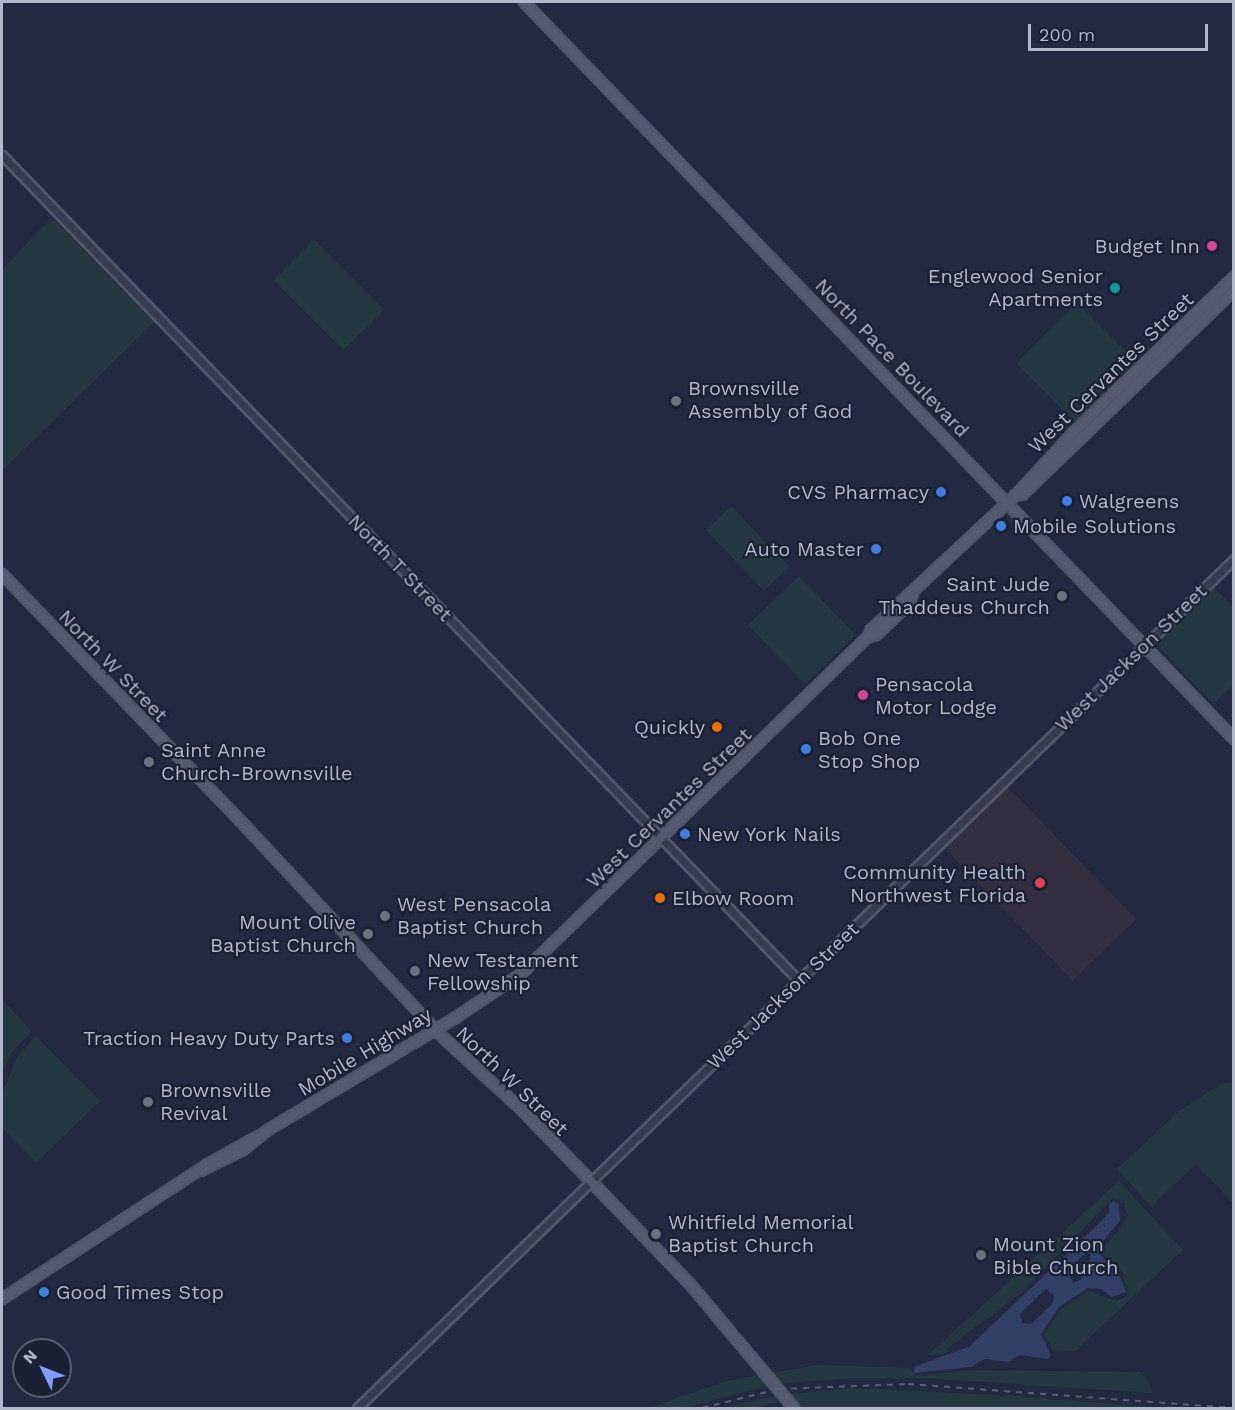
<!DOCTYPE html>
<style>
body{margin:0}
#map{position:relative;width:1235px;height:1410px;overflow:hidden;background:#222940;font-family:"Work Sans",sans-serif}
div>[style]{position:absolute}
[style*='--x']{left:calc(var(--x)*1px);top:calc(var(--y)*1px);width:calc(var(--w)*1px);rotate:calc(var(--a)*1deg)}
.medical>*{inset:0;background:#342f40;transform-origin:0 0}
.green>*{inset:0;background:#243841;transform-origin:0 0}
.water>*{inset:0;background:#323f67}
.roads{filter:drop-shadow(2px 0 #51576b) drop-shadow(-2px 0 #51576b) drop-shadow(0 2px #51576b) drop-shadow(0 -2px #51576b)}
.minor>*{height:7px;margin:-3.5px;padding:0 3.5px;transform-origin:3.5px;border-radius:3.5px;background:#363c50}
.major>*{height:8px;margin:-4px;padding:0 4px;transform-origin:4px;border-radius:4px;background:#545b70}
.rail>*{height:1.5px;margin-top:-0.75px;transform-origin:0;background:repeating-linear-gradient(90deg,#585f77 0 6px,transparent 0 12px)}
.dots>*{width:16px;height:16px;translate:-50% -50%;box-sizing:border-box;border:3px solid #1b2135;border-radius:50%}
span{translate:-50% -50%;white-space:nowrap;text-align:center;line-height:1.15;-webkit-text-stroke:4.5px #1b2135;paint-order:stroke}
.poi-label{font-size:20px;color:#b2b7cb}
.right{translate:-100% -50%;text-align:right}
.left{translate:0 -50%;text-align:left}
.street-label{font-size:20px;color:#b2b7cb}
.frame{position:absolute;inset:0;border:3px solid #b2b7cb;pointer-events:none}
.north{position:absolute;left:12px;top:1338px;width:60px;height:60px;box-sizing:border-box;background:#1b2135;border:2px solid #575d71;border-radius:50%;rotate:313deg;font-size:16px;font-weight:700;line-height:24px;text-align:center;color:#b2b7cb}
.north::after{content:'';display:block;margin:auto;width:21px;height:27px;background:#839cff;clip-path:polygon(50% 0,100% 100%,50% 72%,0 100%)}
.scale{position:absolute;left:1028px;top:24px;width:180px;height:27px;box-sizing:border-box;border:3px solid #b2b7cb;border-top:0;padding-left:8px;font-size:18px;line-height:21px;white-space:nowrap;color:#b2b7cb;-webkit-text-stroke:4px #1b2135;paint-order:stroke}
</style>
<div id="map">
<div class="medical">
<div style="left:1006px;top:785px;width:187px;height:88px;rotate:46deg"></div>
</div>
<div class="green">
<div style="clip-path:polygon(52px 218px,154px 322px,2px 471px,2px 269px)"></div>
<div style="left:314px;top:240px;width:99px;height:57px;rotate:45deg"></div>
<div style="left:1077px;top:303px;width:86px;height:86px;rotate:45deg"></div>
<div style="left:731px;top:506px;width:84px;height:35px;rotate:46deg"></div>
<div style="left:799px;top:576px;width:82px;height:71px;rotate:46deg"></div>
<div style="clip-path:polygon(1215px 588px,1233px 608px,1234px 685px,1213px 704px,1156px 644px)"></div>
<div style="clip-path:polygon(2px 1000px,32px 1031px,11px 1053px,2px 1076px)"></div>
<div style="clip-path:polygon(36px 1036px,100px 1101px,36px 1163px,2px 1128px,2px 1094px,17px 1057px)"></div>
<div style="clip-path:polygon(1233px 1082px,1233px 1203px,1196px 1164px,1151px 1207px,1117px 1169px,1179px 1111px,1223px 1083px)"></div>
<div style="clip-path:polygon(1119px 1181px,1183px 1250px,1075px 1351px,1053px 1352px,1044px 1334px,1061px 1309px,1089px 1290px,1112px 1300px,1122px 1299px,1129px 1292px,1121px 1271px,1101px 1252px,1128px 1216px,1124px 1204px,1113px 1198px,1020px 1294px,961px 1338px,948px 1348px,947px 1354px,928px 1355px)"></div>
<div style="clip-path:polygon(818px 1365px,911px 1368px,915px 1375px,924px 1376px,968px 1370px,1140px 1372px,1150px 1384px,1152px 1393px,922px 1378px,853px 1378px,779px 1384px,770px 1373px)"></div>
<div style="clip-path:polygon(763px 1374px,772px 1385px,684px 1408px,649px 1408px,723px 1382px)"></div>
<div style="clip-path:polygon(854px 1388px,1016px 1396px,1162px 1408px,798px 1408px,787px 1394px)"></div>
<div style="clip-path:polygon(780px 1395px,784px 1400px,758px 1408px,722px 1408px)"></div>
</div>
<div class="water">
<div style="clip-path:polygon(evenodd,1114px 1201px,1119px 1205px,1120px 1221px,1099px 1246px,1098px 1253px,1118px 1272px,1126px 1292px,1112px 1297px,1101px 1289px,1088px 1288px,1059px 1307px,1041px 1334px,1051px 1355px,1048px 1359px,1020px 1355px,1008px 1362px,985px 1359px,970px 1367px,914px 1373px,914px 1367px,970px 1346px,1088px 1234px,1109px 1213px,1109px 1204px,1114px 1201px,1087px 1252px,1091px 1254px,1089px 1263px,1081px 1279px,1074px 1283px,1070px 1277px,1075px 1263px,1087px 1252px,1114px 1201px,1046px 1289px,1054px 1295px,1053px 1303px,1031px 1324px,1022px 1323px,1020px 1314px,1046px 1289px)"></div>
</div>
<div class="roads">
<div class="minor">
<div style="--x:2;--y:155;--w:1148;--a:46.02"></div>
<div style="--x:357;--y:1408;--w:1221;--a:-44.07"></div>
</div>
<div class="major">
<div style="--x:524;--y:2;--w:1023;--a:46.07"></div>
<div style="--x:1016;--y:495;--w:6;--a:0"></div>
<div style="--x:1022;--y:495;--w:295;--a:-44"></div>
<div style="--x:2;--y:574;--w:351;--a:46"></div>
<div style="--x:246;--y:827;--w:277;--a:47"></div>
<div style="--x:435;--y:1030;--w:118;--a:42.6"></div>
<div style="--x:522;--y:1110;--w:240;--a:46"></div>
<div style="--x:689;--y:1283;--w:163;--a:50"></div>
<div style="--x:868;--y:637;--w:8;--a:-14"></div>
<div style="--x:876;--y:635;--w:45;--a:-43.2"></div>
<div style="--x:909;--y:604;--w:11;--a:-68"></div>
<div style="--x:201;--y:1171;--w:47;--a:-26.6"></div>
<div style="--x:243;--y:1150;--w:32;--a:-39"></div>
<div style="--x:268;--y:1130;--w:218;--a:-30.9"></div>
<div style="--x:455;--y:1018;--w:79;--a:-33.7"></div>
<div style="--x:521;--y:974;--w:484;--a:-44.2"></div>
<div style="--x:868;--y:637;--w:8;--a:-67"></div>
<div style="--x:871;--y:630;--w:198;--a:-43"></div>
<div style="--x:1016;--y:495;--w:86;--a:-47.4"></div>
<div style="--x:1074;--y:432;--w:223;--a:-44.1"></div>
<div style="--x:2;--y:1299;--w:246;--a:-33.2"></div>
<div style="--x:208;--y:1164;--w:60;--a:-29.1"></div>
</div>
</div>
<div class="rail">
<div style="--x:702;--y:1408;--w:79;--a:-13.9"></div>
<div style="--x:779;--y:1389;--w:129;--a:-2.2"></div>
<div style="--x:908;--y:1384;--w:327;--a:4.2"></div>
</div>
<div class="dots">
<div style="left:1212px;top:246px;background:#d1479c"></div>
<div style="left:1115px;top:288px;background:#0f9aa8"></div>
<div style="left:676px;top:401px;background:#6b7280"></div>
<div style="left:941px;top:492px;background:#3f7fe0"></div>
<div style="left:1067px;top:501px;background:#3f7fe0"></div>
<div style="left:1001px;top:526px;background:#3f7fe0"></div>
<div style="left:876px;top:549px;background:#3f7fe0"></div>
<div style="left:1062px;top:596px;background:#6b7280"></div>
<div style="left:863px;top:695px;background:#d1479c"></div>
<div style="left:717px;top:727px;background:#e8710a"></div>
<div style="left:806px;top:749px;background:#3f7fe0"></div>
<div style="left:149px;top:762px;background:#6b7280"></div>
<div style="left:685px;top:834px;background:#3f7fe0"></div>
<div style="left:1040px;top:883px;background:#e0444e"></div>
<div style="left:660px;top:898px;background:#e8710a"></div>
<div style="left:385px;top:916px;background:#6b7280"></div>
<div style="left:368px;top:934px;background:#6b7280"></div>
<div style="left:415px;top:971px;background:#6b7280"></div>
<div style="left:347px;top:1038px;background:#3f7fe0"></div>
<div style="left:148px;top:1102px;background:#6b7280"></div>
<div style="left:656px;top:1234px;background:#6b7280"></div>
<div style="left:981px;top:1255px;background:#6b7280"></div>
<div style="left:44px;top:1292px;background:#3f7fe0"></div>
</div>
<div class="poi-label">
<span class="right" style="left:1200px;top:246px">Budget Inn</span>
<span class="right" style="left:1103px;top:288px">Englewood Senior<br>Apartments</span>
<span class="left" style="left:688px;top:400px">Brownsville<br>Assembly of God</span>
<span class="right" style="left:929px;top:492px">CVS Pharmacy</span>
<span class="left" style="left:1079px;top:501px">Walgreens</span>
<span class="left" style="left:1013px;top:526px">Mobile Solutions</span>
<span class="right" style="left:864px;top:549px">Auto Master</span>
<span class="right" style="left:1050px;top:596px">Saint Jude<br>Thaddeus Church</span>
<span class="left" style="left:875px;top:696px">Pensacola<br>Motor Lodge</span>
<span class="right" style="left:705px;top:727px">Quickly</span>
<span class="left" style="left:818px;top:750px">Bob One<br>Stop Shop</span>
<span class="left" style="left:161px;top:762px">Saint Anne<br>Church-Brownsville</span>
<span class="left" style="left:697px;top:834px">New York Nails</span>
<span class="right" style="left:1026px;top:884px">Community Health<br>Northwest Florida</span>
<span class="left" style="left:672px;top:898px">Elbow Room</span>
<span class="left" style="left:397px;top:916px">West Pensacola<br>Baptist Church</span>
<span class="right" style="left:356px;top:934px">Mount Olive<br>Baptist Church</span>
<span class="left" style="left:427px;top:972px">New Testament<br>Fellowship</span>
<span class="right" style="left:335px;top:1038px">Traction Heavy Duty Parts</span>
<span class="left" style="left:160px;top:1102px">Brownsville<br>Revival</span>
<span class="left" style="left:668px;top:1234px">Whitfield Memorial<br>Baptist Church</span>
<span class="left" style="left:993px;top:1256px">Mount Zion<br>Bible Church</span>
<span class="left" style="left:56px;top:1292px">Good Times Stop</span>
</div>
<div class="street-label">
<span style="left:892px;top:358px;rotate:46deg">North Pace Boulevard</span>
<span style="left:1111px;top:373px;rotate:-44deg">West Cervantes Street</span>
<span style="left:400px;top:568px;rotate:46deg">North T Street</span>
<span style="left:1131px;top:658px;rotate:-44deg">West Jackson Street</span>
<span style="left:113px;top:666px;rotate:46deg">North W Street</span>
<span style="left:669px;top:808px;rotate:-44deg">West Cervantes Street</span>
<span style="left:783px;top:996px;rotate:-44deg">West Jackson Street</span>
<span style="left:365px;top:1052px;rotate:-31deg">Mobile Highway</span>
<span style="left:512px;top:1081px;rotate:44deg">North W Street</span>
</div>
<div class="frame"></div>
<div class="north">N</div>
<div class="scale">200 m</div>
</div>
